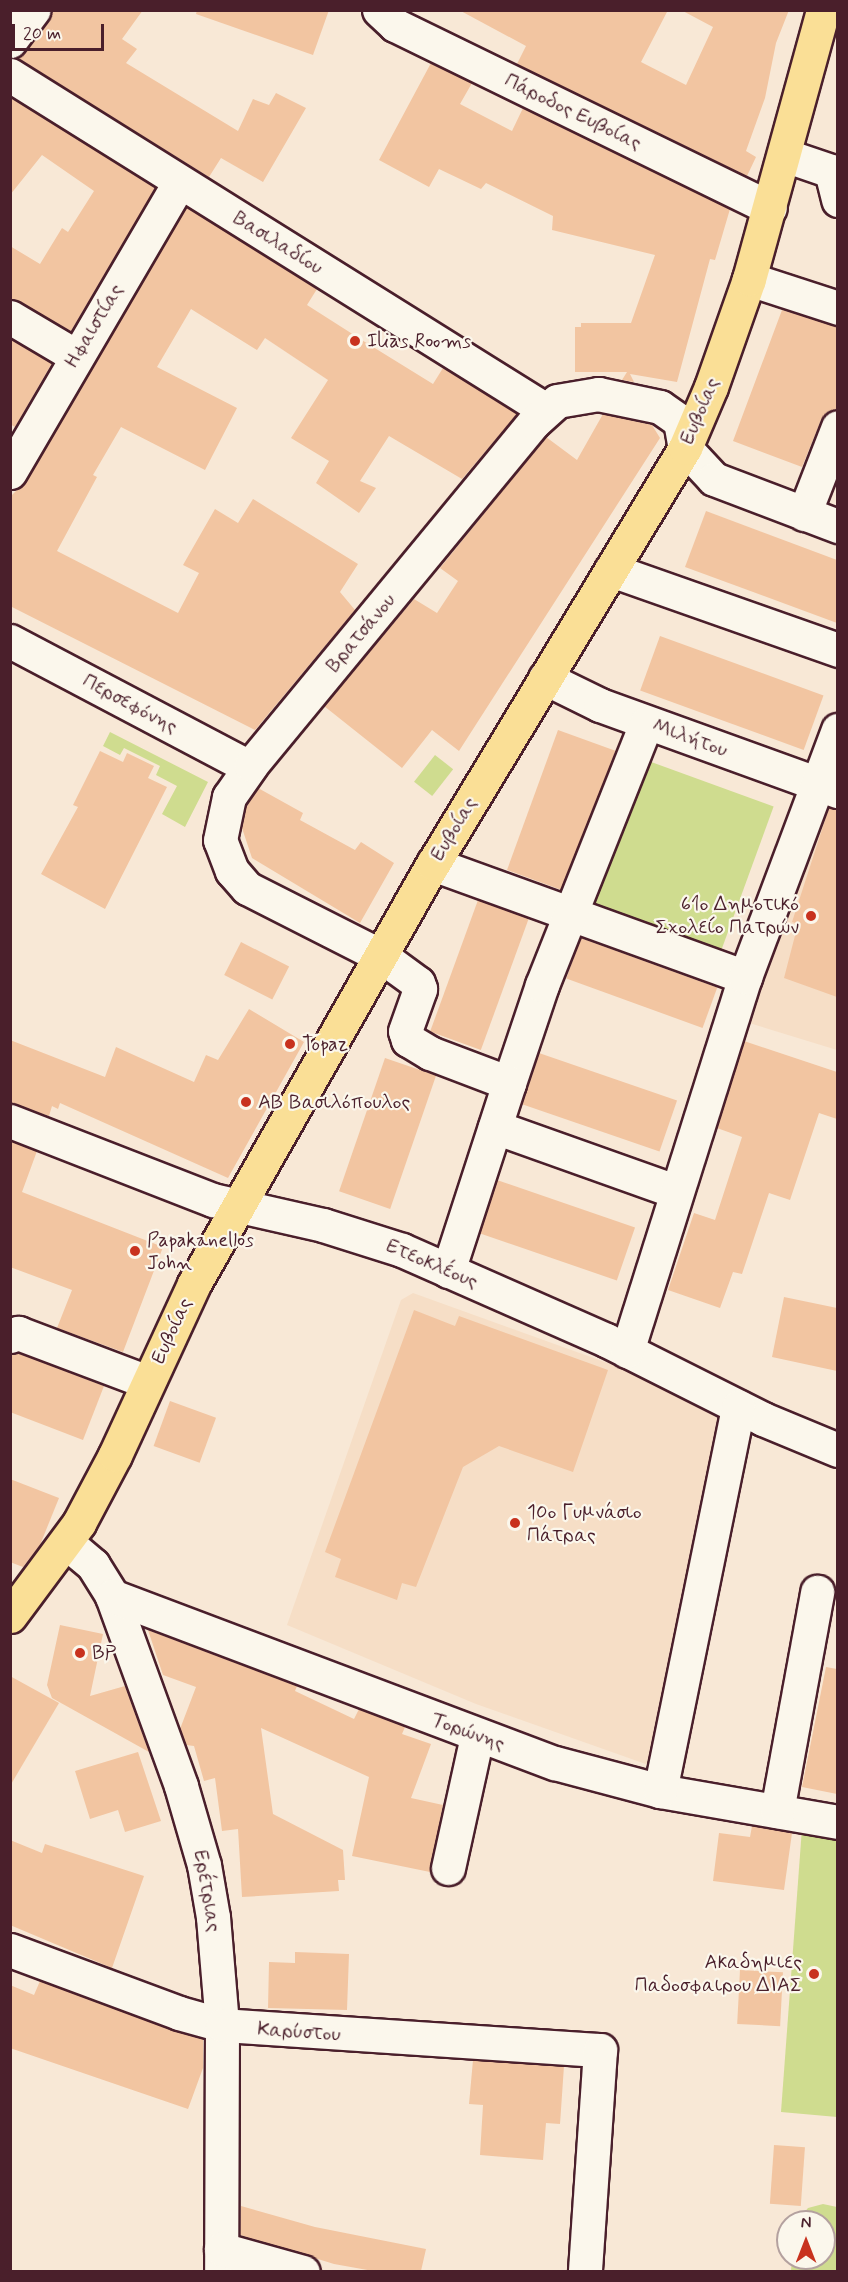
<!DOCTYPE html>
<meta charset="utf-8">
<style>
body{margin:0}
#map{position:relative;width:848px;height:2282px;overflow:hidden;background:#f8e8d6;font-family:Mynerve,sans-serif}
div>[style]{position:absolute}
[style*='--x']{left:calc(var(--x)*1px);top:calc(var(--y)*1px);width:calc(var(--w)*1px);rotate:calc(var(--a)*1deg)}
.built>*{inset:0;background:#f6dec6}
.green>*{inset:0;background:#cfdc8f;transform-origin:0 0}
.building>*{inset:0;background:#f2c5a1;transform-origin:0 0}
.roads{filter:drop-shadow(2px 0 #4a1f2b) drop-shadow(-2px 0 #4a1f2b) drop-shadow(0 2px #4a1f2b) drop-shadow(0 -2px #4a1f2b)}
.minor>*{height:33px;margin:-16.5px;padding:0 16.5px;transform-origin:16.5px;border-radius:16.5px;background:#fbf7ec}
.major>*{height:33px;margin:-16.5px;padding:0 16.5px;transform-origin:16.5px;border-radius:16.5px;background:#fadf96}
.dots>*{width:16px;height:16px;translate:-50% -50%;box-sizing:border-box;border:3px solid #fbf7ec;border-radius:50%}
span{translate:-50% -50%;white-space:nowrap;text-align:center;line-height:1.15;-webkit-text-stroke:4.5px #fbf7ec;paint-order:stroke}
.street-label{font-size:20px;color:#4a1f2b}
.poi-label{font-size:20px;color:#4a1f2b}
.left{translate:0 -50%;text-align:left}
.right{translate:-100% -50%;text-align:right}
.frame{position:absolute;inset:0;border:12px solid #4a1f2b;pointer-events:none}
.north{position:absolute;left:776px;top:2210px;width:60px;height:60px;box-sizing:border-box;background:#fbf7ec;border:2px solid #b4a19f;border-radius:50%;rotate:0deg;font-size:16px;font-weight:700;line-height:24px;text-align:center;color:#4a1f2b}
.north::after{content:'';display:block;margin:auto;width:21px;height:27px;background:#c8321e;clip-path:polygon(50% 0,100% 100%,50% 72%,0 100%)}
.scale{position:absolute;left:12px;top:24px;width:92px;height:27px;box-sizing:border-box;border:3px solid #4a1f2b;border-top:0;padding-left:8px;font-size:18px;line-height:21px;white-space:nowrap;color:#4a1f2b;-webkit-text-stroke:4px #fbf7ec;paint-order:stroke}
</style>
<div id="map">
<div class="built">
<div style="clip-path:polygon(823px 806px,837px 811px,837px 1050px,746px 1022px)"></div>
<div style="clip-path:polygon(413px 1293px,613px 1365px,729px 1421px,657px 1768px,476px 1704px,287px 1625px,401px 1300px)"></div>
</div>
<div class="green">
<div style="clip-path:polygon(110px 732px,208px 782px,185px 827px,162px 814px,177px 786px,156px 775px,160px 766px,124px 748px,120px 755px,103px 746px)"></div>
<div style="left:435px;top:755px;width:23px;height:34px;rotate:38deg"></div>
<div style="left:643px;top:759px;width:139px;height:153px;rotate:20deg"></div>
<div style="clip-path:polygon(802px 1828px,837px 1837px,837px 2117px,781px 2112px)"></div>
<div style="clip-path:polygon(823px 2204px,837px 2207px,837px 2271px,791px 2271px,792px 2258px,824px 2258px,824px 2222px,796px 2222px,808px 2208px)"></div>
</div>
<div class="building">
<div style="clip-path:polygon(51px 10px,143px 10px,122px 39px,137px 49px,126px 63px,238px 131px,253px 99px,269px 105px,276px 93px,306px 108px,263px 182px,221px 158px,209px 177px,17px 58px,48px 21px)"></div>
<div style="clip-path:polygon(197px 10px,329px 10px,313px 55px,196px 14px)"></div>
<div style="clip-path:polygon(459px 10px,668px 10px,641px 62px,686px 85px,713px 27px,681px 10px,789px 10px,776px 43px,765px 98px,746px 151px,756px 157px,747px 176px,517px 64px,526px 46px)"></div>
<div style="clip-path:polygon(431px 63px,472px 83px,460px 104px,512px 131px,523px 108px,730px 209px,715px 260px,710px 259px,677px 382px,630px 374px,634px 382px,622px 380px,627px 372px,575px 372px,575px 327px,581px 327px,581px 323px,631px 323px,655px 255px,552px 230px,553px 216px,486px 183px,481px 189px,439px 169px,429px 187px,379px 160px)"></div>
<div style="clip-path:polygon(10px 97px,155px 188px,71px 331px,10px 298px,10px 246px,40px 264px,62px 228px,68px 232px,94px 191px,42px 155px,10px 195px)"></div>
<div style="clip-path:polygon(186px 207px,317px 289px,307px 305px,365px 342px,433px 384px,443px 368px,517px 414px,462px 479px,389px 436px,360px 481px,376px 488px,359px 513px,316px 483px,329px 461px,291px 438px,328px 380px,265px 338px,257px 350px,191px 309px,157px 367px,237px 408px,205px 470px,121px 427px,93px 475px,97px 477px,57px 551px,178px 613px,199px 573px,183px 565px,215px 509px,238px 523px,253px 499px,358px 564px,340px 592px,355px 610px,255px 730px,10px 606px,10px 497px,26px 481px)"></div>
<div style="clip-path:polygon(782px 310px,837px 326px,837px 409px,827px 412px,821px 420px,802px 467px,733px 441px)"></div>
<div style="clip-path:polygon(10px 339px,52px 363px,15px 427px,10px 424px)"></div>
<div style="clip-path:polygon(603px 414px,652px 425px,660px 438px,459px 751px,432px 730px,402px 768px,324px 706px,414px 599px,437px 613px,458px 581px,440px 568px,546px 437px,577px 460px)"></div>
<div style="clip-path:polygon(706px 511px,837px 560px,837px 623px,685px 567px)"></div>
<div style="left:660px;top:636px;width:174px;height:58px;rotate:20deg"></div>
<div style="left:558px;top:730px;width:61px;height:149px;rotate:20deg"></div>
<div style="clip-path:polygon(100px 751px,123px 762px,127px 753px,154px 766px,148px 778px,167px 787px,105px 909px,41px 874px,78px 807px,73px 805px)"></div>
<div style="clip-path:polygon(258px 788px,303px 813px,300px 820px,355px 850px,361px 842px,394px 863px,360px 923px,252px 858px,242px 828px,246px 808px)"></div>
<div style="clip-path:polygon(829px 808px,837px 809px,837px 997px,784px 978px,798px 924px,792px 922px)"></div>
<div style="left:478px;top:900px;width:54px;height:140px;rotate:20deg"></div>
<div style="left:581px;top:938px;width:145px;height:43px;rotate:20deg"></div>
<div style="left:241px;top:942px;width:54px;height:37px;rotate:27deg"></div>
<div style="clip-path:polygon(249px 1009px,304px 1042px,228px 1178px,60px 1103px,58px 1109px,52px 1106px,49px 1116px,10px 1103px,10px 1040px,105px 1077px,116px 1047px,194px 1082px,206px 1055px,218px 1060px)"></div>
<div style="clip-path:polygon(744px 1041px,837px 1072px,837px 1119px,819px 1113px,790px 1200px,769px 1193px,742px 1274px,733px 1272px,720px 1308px,668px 1290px,694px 1213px,715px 1220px,742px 1137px,717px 1128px)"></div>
<div style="left:539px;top:1053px;width:146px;height:54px;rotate:19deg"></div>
<div style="left:385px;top:1058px;width:54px;height:141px;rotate:19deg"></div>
<div style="clip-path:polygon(10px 1141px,37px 1151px,22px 1192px,163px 1247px,123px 1352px,57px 1328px,72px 1290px,10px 1267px)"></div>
<div style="left:497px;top:1180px;width:146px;height:56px;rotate:19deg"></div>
<div style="clip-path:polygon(784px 1297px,837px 1308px,837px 1371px,772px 1357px)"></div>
<div style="clip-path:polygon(414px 1310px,455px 1326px,459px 1316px,608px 1370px,573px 1472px,499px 1446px,463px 1467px,416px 1587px,402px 1583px,397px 1600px,335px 1577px,341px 1559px,325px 1552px)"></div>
<div style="clip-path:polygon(18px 1353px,104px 1386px,83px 1440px,10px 1412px,10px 1354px)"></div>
<div style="left:170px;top:1401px;width:49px;height:48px;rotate:20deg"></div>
<div style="clip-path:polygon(10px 1479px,59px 1498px,40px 1545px,23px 1567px,10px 1562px)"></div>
<div style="clip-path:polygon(60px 1625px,103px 1634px,90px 1696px,125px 1686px,149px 1752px,52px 1698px,47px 1685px)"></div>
<div style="clip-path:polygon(148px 1630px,297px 1686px,295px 1691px,354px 1719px,359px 1709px,405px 1727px,402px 1734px,431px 1744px,411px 1798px,443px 1805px,430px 1872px,352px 1856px,369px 1777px,261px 1728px,273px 1814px,343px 1850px,345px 1880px,338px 1880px,339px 1891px,242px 1897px,238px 1829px,222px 1831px,215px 1778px,204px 1781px,194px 1746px,186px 1745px,180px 1729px,196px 1687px,163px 1675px)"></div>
<div style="clip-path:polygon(826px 1667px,837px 1669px,837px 1794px,802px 1787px)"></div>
<div style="clip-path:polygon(10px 1676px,59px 1703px,10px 1786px)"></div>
<div style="clip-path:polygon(138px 1752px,161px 1821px,125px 1832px,118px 1810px,90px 1819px,75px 1771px)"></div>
<div style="clip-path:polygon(752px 1826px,792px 1833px,784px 1890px,713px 1881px,719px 1833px,750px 1837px)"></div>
<div style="clip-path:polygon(10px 1840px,42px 1853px,45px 1844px,144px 1876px,112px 1968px,10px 1925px)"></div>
<div style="clip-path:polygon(295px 1952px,349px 1954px,347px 2010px,268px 2008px,269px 1962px,295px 1963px)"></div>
<div style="left:740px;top:1970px;width:43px;height:54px;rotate:3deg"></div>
<div style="clip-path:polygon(40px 1981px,203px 2039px,203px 2068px,188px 2109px,10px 2048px,10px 1985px,34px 1995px)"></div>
<div style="clip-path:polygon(473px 2060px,564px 2066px,560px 2124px,546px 2123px,543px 2160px,480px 2155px,483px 2105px,469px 2104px)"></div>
<div style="left:774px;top:2145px;width:31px;height:59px;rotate:4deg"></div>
<div style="clip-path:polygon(241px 2206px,315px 2227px,426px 2249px,421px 2271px,373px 2271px,334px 2264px,240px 2235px)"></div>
</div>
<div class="roads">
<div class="minor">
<div style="--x:379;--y:10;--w:22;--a:43"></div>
<div style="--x:395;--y:25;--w:417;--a:26"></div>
<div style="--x:10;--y:41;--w:39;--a:-53"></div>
<div style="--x:10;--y:75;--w:632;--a:32.01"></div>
<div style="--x:784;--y:155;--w:50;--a:18.8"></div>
<div style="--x:831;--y:171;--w:30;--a:76"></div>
<div style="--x:749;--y:279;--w:94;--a:18"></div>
<div style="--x:10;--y:317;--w:77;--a:30.6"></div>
<div style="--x:10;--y:472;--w:335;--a:-59.7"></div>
<div style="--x:804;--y:514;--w:93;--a:-68.7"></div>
<div style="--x:611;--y:570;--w:241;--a:19.4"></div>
<div style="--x:10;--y:641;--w:270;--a:27.8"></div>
<div style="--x:545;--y:678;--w:61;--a:26.1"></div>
<div style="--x:600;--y:705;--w:253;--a:19.9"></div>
<div style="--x:433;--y:864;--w:332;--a:19.9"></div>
<div style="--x:509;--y:1083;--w:103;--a:-71.4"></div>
<div style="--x:542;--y:985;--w:282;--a:-68.3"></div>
<div style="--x:10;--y:1121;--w:218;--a:21.3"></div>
<div style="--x:213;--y:1200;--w:113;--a:12.8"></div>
<div style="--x:323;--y:1225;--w:83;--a:17.6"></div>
<div style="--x:402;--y:1250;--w:223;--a:23.8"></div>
<div style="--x:606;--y:1340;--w:176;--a:26.7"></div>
<div style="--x:763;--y:1419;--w:81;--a:22.5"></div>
<div style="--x:495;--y:1127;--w:191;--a:19.6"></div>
<div style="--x:448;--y:1271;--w:198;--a:-72"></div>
<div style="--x:509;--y:1083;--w:85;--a:-159.2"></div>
<div style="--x:430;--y:1053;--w:26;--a:-149"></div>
<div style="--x:408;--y:1040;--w:9;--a:-108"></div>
<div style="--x:405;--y:1031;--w:45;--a:-70.3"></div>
<div style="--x:420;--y:989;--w:6;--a:-108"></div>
<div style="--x:418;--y:983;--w:46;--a:-143.9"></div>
<div style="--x:381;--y:956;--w:150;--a:-153.1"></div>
<div style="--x:247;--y:888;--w:23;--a:-131"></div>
<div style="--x:232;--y:871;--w:33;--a:-111"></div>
<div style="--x:220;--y:840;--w:44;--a:-78.2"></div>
<div style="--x:229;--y:797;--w:39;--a:-55"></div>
<div style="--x:251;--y:765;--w:445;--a:-50.5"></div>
<div style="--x:534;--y:422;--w:31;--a:-42"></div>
<div style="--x:557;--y:401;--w:42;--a:-9.7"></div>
<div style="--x:598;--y:394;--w:63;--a:11.8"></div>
<div style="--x:660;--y:407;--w:24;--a:35"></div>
<div style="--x:680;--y:421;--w:27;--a:80"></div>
<div style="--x:685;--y:448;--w:42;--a:46.9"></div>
<div style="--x:714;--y:479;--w:133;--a:20.8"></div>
<div style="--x:10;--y:1336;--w:9;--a:-21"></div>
<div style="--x:18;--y:1333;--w:139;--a:20.7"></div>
<div style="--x:627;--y:1351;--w:392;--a:-72.5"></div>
<div style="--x:745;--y:977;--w:264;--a:-69.4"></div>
<div style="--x:67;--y:1543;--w:34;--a:40"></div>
<div style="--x:93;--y:1565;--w:36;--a:58"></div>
<div style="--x:112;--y:1596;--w:202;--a:70"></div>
<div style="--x:181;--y:1786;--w:82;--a:73.8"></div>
<div style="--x:204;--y:1865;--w:53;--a:80.2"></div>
<div style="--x:213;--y:1917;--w:108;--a:85.2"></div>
<div style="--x:222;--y:2025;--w:247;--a:90.2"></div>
<div style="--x:112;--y:1596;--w:473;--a:20.7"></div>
<div style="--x:555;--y:1763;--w:109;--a:14.9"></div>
<div style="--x:660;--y:1791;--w:181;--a:9.9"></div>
<div style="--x:660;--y:1791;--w:392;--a:-78.5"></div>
<div style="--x:777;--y:1811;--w:223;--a:-79.6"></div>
<div style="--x:448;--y:1868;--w:135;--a:-77.6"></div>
<div style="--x:10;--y:1950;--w:180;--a:20.4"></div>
<div style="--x:179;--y:2013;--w:45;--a:15.6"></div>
<div style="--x:222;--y:2025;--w:379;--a:3.8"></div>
<div style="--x:600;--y:2050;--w:223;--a:93.9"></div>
<div style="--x:221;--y:2249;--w:85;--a:15.7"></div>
</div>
<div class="major">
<div style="--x:10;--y:1616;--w:116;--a:-53.4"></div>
<div style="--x:79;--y:1523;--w:77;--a:-62.1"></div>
<div style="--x:115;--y:1455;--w:188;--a:-65.2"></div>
<div style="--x:194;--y:1284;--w:483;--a:-60.4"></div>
<div style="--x:433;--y:864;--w:486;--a:-58.8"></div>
<div style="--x:685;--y:448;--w:66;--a:-66.9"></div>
<div style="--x:711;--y:387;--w:114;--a:-70.6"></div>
<div style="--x:749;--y:279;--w:279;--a:-74.6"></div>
</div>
</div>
<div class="dots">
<div style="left:355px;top:341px;background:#c8321e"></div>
<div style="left:811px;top:916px;background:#c8321e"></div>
<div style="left:290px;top:1044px;background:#c8321e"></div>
<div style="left:246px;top:1102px;background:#c8321e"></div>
<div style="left:135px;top:1251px;background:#c8321e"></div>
<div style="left:515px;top:1523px;background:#c8321e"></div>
<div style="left:80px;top:1653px;background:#c8321e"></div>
<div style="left:814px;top:1974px;background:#c8321e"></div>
</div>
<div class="street-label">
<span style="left:573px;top:112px;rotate:26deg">Πάροδος Ευβοίας</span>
<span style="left:278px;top:243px;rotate:32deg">Βασιλαδίου</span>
<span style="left:94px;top:326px;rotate:-59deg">Ηφαιστίας</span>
<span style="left:700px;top:411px;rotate:-67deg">Ευβοίας</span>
<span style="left:361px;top:633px;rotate:-50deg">Βρατσάνου</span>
<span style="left:130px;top:704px;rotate:28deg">Περσεφόνης</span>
<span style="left:690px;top:738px;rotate:20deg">Μιλήτου</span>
<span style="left:454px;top:829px;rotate:-59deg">Ευβοίας</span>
<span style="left:432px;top:1264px;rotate:23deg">Ετεοκλέους</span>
<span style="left:172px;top:1331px;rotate:-65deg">Ευβοίας</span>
<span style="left:468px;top:1732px;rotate:20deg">Τορώνης</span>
<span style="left:207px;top:1891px;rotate:80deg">Ερέτριας</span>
<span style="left:299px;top:2032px;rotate:4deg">Καρύστου</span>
</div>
<div class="poi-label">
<span class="left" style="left:367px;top:341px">Ilias Rooms</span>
<span class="right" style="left:799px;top:916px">61ο Δημοτικό<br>Σχολείο Πατρών</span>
<span class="left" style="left:302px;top:1044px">Topaz</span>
<span class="left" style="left:258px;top:1102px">ΑΒ Βασιλόπουλος</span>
<span class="left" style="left:147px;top:1252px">Papakanellos<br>John</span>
<span class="left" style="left:527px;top:1524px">10ο Γυμνάσιο<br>Πάτρας</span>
<span class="left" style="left:92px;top:1653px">BP</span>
<span class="right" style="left:802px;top:1974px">Ακαδημιες<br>Παδοσφαιρου ΔΙΑΣ</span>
</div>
<div class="frame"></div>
<div class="north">N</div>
<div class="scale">20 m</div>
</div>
